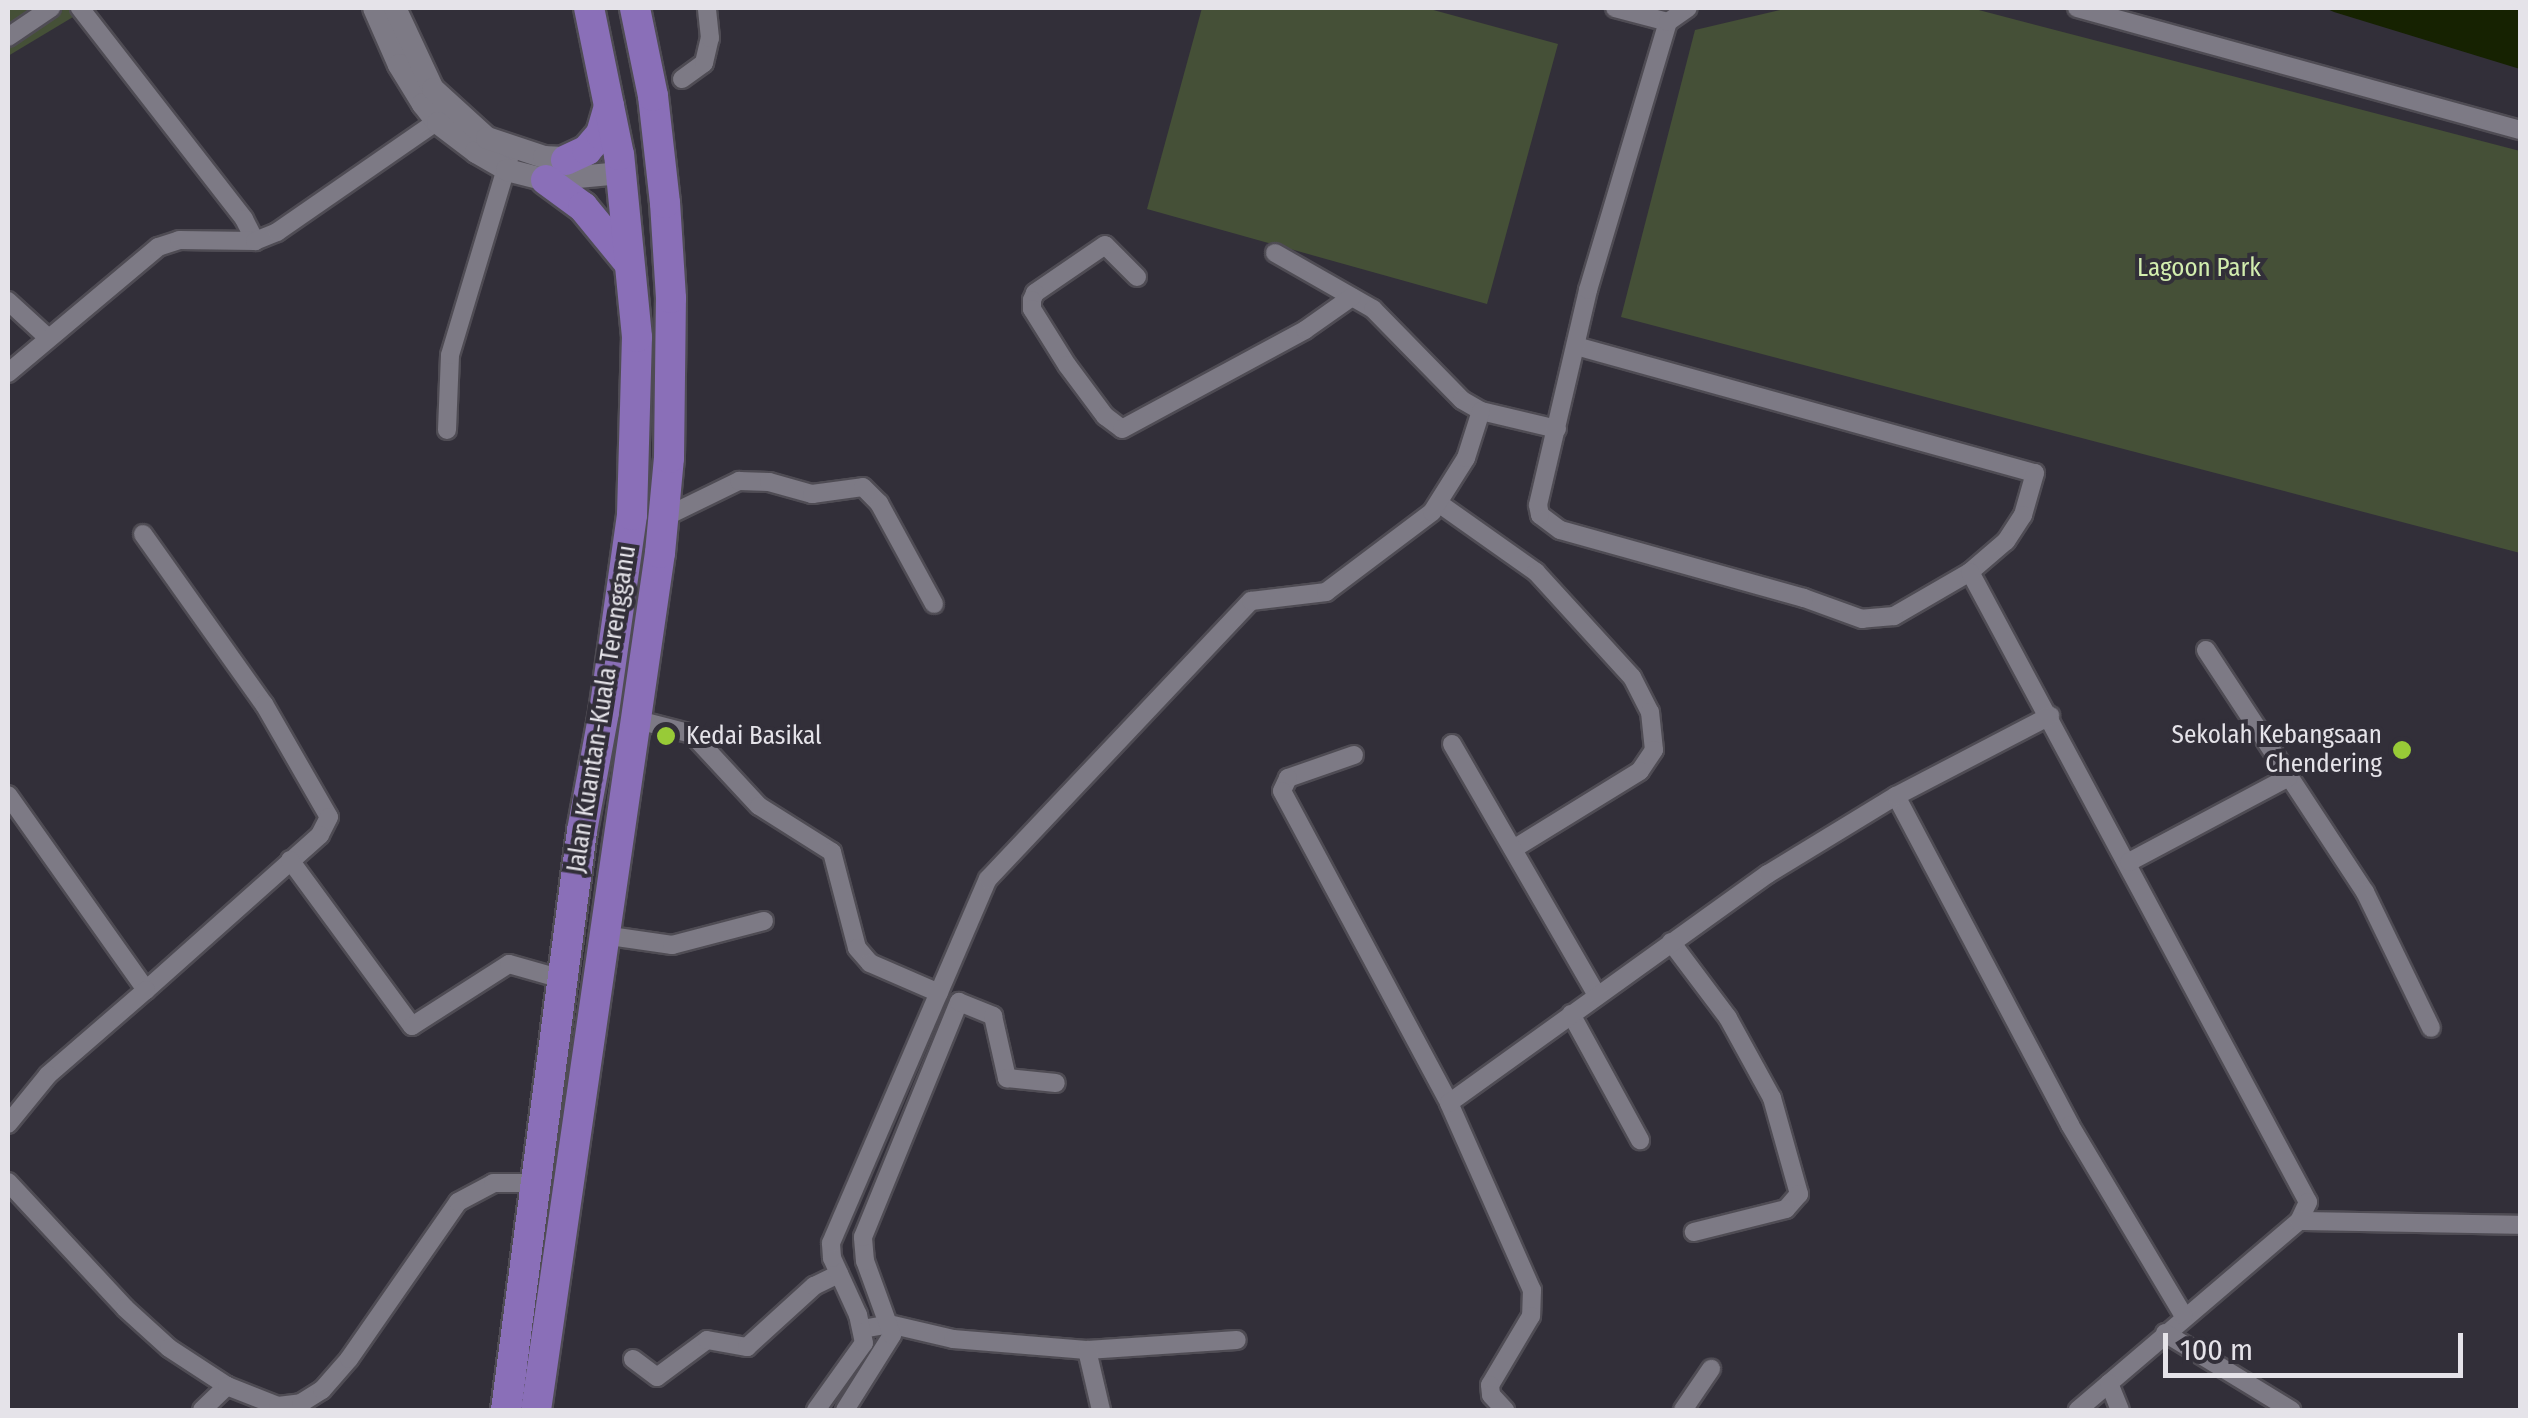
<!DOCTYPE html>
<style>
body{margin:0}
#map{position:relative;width:2528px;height:1418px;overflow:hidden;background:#322f39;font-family:"Fira Sans Condensed",sans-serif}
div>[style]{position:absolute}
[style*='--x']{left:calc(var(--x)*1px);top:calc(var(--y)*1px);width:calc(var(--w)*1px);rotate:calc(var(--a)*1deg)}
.green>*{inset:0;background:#455037}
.water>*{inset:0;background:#162201}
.roads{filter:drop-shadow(2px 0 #4f4c54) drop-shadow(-2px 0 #4f4c54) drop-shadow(0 2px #4f4c54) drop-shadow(0 -2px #4f4c54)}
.minor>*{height:18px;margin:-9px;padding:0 9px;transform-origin:9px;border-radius:9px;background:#7d7a85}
.tertiary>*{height:22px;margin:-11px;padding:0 11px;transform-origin:11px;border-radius:11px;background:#7d7a85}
.trunk>*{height:30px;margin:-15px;padding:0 15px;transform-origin:15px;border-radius:15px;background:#8a6fb8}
.dots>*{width:28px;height:28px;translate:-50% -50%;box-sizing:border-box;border:5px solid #322f39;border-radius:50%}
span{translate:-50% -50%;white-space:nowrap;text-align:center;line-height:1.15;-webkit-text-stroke:8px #322f39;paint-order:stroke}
.park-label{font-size:25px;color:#d2edae}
.street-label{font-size:25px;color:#e5e3e9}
.poi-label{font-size:25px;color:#e5e3e9}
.left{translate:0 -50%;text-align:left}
.right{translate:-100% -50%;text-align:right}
.frame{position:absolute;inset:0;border:10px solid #e5e3e9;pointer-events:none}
.scale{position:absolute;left:2163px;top:1333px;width:300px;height:45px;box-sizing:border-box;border:5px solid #e5e3e9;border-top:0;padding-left:12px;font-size:30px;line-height:35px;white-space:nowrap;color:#e5e3e9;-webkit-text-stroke:8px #322f39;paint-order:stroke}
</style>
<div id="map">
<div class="green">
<div style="clip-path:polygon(8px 8px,88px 8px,8px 56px)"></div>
<div style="clip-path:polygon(1202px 8px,1426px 8px,1558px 44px,1487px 304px,1147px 209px)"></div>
<div style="clip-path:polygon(1789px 8px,1971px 8px,2520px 151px,2520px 553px,1621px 317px,1695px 30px)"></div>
</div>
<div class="water">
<div style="clip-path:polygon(2325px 8px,2520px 8px,2520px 69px,2334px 12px)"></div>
</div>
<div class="roads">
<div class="minor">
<div style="--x:80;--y:8;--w:267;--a:52.1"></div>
<div style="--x:244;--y:219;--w:25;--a:63"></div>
<div style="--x:1615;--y:8;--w:55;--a:14.8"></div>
<div style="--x:2077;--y:8;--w:459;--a:15.4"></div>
<div style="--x:8;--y:37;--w:52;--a:-34"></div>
<div style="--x:682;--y:79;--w:27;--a:-36"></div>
<div style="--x:704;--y:63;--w:26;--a:-77"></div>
<div style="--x:710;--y:38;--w:30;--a:-96"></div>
<div style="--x:1275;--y:253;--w:113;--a:29.7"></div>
<div style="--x:1373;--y:309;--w:127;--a:45.6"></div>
<div style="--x:1462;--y:400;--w:22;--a:30"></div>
<div style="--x:1481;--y:411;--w:78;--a:13.3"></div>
<div style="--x:1137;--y:277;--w:45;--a:-135"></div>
<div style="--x:1105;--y:245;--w:85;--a:145.6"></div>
<div style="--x:1035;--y:293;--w:8;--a:113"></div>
<div style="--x:1032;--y:300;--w:9;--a:90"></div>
<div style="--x:1032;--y:309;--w:66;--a:58"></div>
<div style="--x:1067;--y:365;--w:64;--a:53.3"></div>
<div style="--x:1105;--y:416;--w:21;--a:37"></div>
<div style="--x:1122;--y:429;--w:208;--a:-28.4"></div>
<div style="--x:1305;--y:330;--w:57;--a:-35.1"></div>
<div style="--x:8;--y:301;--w:52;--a:42.6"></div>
<div style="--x:1576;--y:346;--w:476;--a:15.5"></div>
<div style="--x:2035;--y:473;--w:44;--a:105.9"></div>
<div style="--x:2023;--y:515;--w:31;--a:123"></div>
<div style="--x:2006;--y:541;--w:48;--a:139.3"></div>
<div style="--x:1970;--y:572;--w:88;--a:149.9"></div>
<div style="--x:1894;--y:616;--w:32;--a:175"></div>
<div style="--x:1862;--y:619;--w:62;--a:-160.1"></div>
<div style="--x:1804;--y:598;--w:253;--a:-164.4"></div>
<div style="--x:1560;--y:530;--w:25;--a:-143"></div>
<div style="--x:1540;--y:515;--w:10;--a:-101"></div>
<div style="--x:1538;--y:505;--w:221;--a:-76.9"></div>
<div style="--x:1588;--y:290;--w:280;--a:-73.4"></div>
<div style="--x:1668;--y:22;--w:24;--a:-35"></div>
<div style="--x:8;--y:373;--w:196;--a:-40"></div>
<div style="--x:158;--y:247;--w:22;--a:-18"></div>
<div style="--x:179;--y:240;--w:76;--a:0.8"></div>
<div style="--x:255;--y:241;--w:24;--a:-22"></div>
<div style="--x:277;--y:232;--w:206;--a:-34.7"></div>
<div style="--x:447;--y:430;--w:75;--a:-87.7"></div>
<div style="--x:450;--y:355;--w:216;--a:-73.3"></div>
<div style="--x:1440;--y:504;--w:118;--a:35.3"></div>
<div style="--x:1536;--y:572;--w:142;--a:47.6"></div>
<div style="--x:1632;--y:677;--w:39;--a:63"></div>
<div style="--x:1650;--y:712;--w:38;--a:84"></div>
<div style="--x:1654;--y:750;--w:25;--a:124"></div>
<div style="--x:1640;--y:771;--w:149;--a:148.4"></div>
<div style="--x:663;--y:518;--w:85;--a:-26"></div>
<div style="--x:739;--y:481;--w:30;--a:2"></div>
<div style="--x:769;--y:482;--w:45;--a:15.6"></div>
<div style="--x:812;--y:494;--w:51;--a:-7.8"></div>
<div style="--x:863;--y:487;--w:23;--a:45"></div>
<div style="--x:879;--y:503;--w:115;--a:61.4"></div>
<div style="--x:143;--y:534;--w:209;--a:54.6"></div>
<div style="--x:264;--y:704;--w:130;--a:60.1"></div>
<div style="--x:329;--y:817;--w:20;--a:117"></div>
<div style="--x:320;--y:835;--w:233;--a:138.3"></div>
<div style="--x:1970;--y:572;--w:715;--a:61.79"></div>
<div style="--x:2308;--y:1202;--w:21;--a:115"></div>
<div style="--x:2299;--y:1221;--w:291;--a:139.5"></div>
<div style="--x:2206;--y:650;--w:290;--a:56.7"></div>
<div style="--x:2365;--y:892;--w:151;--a:64.1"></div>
<div style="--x:634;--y:719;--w:60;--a:14.5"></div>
<div style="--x:692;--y:734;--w:98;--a:47.1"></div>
<div style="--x:759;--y:806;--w:86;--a:32.2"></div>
<div style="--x:832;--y:852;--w:99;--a:75.4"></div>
<div style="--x:857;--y:948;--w:20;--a:49"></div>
<div style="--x:870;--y:963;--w:75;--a:23.5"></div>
<div style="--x:1452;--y:744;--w:290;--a:60"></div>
<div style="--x:1354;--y:755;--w:70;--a:160.8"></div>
<div style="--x:1288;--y:778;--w:14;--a:115"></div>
<div style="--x:1282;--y:791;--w:354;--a:61.8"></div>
<div style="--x:1449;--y:1103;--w:205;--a:66.1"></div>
<div style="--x:1532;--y:1290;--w:26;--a:92"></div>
<div style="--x:1531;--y:1316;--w:80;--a:120.7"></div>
<div style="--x:1490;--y:1385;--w:10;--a:84"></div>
<div style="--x:1491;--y:1395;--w:21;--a:47"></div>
<div style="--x:8;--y:795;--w:239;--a:54.7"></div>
<div style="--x:146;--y:990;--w:130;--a:139.1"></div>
<div style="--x:48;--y:1075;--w:63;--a:129.2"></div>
<div style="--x:1896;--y:796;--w:372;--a:62.1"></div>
<div style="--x:2070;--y:1125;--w:222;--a:59.2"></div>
<div style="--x:290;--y:860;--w:206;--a:53.7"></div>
<div style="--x:412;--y:1026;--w:115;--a:-32.6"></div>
<div style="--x:509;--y:964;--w:55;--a:15.8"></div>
<div style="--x:2129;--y:862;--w:181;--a:-28"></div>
<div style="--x:603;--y:935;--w:70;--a:8.2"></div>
<div style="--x:672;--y:945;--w:95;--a:-14.6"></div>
<div style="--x:1671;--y:942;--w:95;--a:53.1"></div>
<div style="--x:1728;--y:1018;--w:91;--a:61.2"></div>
<div style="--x:1772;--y:1098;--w:100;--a:74.3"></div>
<div style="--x:1799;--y:1194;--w:20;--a:131"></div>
<div style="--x:1786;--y:1209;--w:95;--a:166"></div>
<div style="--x:1571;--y:1014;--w:144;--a:61.3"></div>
<div style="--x:1449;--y:1103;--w:393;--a:-35.7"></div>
<div style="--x:1768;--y:874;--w:150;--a:-31.4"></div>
<div style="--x:1896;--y:796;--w:174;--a:-27.5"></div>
<div style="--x:8;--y:1182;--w:172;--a:47.1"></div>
<div style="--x:125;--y:1308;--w:59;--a:42.3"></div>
<div style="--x:169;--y:1348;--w:69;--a:33.2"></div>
<div style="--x:2299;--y:1221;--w:221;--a:1"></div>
<div style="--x:862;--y:1329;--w:27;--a:-10"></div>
<div style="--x:889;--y:1324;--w:66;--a:13.2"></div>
<div style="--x:953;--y:1339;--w:134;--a:4.7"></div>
<div style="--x:1087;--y:1350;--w:150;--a:-3.8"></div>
<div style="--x:2165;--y:1333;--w:148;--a:31.4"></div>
<div style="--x:1087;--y:1350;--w:62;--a:76.9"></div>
<div style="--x:633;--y:1359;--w:30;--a:37"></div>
<div style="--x:657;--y:1377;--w:62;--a:-36.5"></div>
<div style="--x:707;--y:1340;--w:41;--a:9.9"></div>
<div style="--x:747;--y:1347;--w:91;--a:-42.3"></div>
<div style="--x:814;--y:1286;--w:28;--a:-26"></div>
<div style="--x:2109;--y:1383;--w:29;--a:68"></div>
<div style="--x:202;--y:1410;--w:35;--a:-44"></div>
<div style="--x:227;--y:1386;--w:55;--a:21.4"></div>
<div style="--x:278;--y:1406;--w:23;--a:-7"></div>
<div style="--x:301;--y:1403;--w:25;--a:-32"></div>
<div style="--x:322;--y:1390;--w:41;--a:-48.9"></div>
<div style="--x:349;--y:1359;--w:191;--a:-55.2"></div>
<div style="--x:458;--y:1202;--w:40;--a:-28"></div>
<div style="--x:493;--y:1183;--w:43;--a:0"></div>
<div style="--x:816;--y:1410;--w:82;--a:-54.4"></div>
<div style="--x:864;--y:1343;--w:29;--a:-102"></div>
<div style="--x:858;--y:1315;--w:63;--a:-114.5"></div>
<div style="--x:832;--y:1258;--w:15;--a:-94"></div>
<div style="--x:831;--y:1243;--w:396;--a:-66.7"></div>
<div style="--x:988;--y:879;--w:383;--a:-46.6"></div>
<div style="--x:1251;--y:601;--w:76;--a:-6.8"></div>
<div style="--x:1326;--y:592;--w:133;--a:-37"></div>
<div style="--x:1432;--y:512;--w:64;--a:-57.8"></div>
<div style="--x:1466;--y:458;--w:49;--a:-72.3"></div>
<div style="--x:845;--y:1410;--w:89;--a:-57.9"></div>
<div style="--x:892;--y:1335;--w:79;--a:-110"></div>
<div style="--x:865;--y:1261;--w:24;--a:-95"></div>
<div style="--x:863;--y:1237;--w:254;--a:-67.8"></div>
<div style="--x:959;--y:1002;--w:37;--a:22"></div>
<div style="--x:993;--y:1016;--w:64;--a:77.3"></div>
<div style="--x:1007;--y:1078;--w:49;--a:5.8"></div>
<div style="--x:1683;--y:1410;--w:50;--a:-55.7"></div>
</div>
<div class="tertiary">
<div style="--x:374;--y:8;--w:62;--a:66.3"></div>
<div style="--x:399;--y:65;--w:46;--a:58.4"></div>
<div style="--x:423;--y:104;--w:24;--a:52"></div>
<div style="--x:438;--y:123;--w:48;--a:37.3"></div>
<div style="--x:476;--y:152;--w:36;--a:30"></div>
<div style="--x:507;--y:170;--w:40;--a:14.4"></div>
<div style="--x:546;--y:180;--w:75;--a:-5.3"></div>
<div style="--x:395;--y:8;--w:89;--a:64.9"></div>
<div style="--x:433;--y:89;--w:73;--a:42.2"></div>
<div style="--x:487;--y:138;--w:60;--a:18.4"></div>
<div style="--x:544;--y:157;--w:38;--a:3"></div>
</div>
<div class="trunk">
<div style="--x:566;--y:160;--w:23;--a:-25"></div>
<div style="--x:587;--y:150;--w:21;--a:-49"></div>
<div style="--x:601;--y:134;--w:29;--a:-74"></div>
<div style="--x:546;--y:180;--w:46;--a:36.1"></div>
<div style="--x:583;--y:207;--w:72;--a:50.6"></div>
<div style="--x:506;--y:1410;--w:584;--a:-82.52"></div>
<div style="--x:582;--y:831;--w:121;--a:-79.5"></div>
<div style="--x:604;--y:712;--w:199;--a:-81.9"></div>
<div style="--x:632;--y:515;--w:178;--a:-88.4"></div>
<div style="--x:637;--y:337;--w:183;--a:-95.6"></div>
<div style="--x:619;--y:155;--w:150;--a:-101.5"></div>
<div style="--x:536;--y:1410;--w:866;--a:-81.77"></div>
<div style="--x:660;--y:553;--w:95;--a:-84.6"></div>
<div style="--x:669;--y:458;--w:160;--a:-89.3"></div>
<div style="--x:671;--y:298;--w:95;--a:-93.6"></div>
<div style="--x:665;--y:203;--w:108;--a:-96.4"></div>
<div style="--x:653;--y:96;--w:90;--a:-101.6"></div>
</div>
</div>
<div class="dots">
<div style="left:666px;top:736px;background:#98cb37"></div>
<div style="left:2402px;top:750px;background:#98cb37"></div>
</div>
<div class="park-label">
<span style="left:2199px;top:268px">Lagoon Park</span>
</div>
<div class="street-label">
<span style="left:602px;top:709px;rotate:-81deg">Jalan Kuantan-Kuala Terengganu</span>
</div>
<div class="poi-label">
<span class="left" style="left:686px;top:736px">Kedai Basikal</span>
<span class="right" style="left:2382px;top:750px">Sekolah Kebangsaan<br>Chendering</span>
</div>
<div class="frame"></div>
<div class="scale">100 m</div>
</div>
